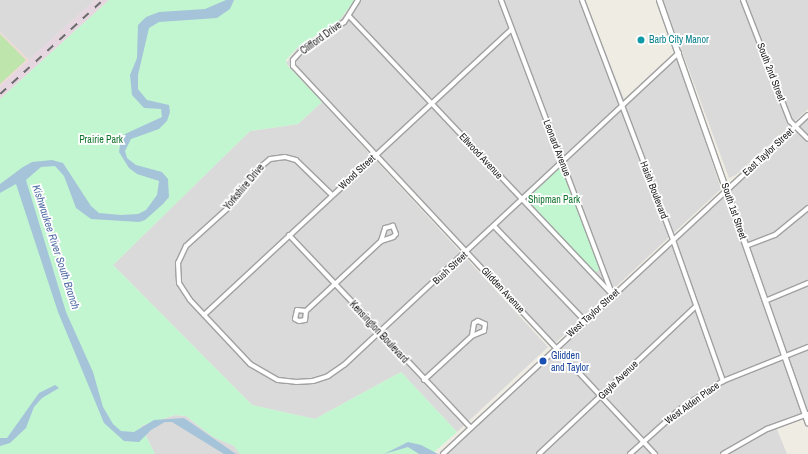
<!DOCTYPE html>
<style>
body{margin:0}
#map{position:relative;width:808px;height:454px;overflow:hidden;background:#eeece3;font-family:"Archivo Narrow",sans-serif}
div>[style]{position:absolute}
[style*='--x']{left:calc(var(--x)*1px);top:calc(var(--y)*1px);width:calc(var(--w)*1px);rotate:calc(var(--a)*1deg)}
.residential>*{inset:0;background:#dbdada}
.commercial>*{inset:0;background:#eed9d3}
.industrial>*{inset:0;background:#e6d6e0}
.grass>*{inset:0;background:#bde5ac}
.park>*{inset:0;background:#c2f6d0}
.water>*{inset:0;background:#a6c4d9}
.roads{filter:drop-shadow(1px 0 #a1a1a1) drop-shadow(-1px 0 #a1a1a1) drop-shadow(0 1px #a1a1a1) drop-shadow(0 -1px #a1a1a1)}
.minor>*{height:4px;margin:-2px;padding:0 2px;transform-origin:2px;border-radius:2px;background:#fff}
.tertiary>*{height:5px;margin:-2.5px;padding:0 2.5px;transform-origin:2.5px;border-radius:2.5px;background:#fff}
.rail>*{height:1.5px;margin-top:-0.75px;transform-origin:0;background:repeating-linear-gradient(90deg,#6b6b6b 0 8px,transparent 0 16px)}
.dots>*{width:11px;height:11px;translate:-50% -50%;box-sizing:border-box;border:2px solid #fff;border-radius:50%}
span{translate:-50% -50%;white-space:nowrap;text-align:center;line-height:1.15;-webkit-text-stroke:3.5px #fff;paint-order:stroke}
.street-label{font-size:10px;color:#1d1d1d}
.culture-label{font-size:10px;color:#0d838f}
.left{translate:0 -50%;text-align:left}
.park-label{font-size:10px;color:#12742d}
.transit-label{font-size:10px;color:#164399}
.water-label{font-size:11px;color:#506ba6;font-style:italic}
</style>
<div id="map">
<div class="residential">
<div style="clip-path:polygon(0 0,95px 0,29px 60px,0 32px)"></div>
<div style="clip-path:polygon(355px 0,585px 0,624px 99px,675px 52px,721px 189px,551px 347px,286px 63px,300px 45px,331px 28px,348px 11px)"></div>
<div style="clip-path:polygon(663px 0,808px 0,808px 109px,736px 175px,729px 178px)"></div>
<div style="clip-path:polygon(322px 102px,548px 347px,457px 432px,401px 372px,315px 419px,252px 405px,113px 265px,250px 131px,298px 124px)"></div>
<div style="clip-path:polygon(808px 117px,808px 412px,806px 413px,729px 190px)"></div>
<div style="clip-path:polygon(725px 193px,805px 416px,776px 427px,787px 454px,447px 454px)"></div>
<div style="clip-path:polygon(175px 415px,186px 416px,200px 427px,234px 446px,241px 454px,155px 454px,141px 426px)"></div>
</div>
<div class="commercial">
<div style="clip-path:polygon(0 32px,29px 60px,0 86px)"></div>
</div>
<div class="industrial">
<div style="clip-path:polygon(95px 0,109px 0,0 99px,0 86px)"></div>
</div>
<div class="grass">
<div style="clip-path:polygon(0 34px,26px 60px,0 84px)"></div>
</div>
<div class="park">
<div style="clip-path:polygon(109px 0,355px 0,337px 23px,300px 45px,286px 60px,287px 65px,322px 102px,298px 124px,250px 131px,113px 265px,252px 405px,315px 419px,401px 372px,457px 432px,432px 454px,240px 454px,234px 446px,213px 437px,186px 416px,175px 415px,141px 426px,155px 454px,0 454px,0 99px)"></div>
<div style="clip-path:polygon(561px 166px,600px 266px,598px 271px,595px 272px,526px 200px)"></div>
</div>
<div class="water">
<div style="clip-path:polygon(226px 0,234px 0,230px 9px,217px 18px,159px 22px,149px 28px,138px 75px,138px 89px,147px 100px,169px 105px,170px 112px,167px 121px,159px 129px,131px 139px,125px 151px,127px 158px,136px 165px,162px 172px,168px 179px,169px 197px,163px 204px,145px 220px,139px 222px,91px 219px,76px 208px,64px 176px,55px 166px,41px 167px,26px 180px,66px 312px,93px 372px,103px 407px,113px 424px,121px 431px,134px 432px,154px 420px,184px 418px,236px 454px,224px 454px,172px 422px,165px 422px,151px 430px,139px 442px,124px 441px,104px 423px,58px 312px,16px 184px,0 193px,0 184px,23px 167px,32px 162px,52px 160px,63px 163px,91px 206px,99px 213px,121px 215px,138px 214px,146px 210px,157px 195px,159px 181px,137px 174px,129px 168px,119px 152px,121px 138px,125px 134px,162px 117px,161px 109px,144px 108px,132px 95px,130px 75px,137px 58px,138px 25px,146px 17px,159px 12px,205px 9px)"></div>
<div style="clip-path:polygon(55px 385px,59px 388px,42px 398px,34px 407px,26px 428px,10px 443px,0 446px,0 438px,7px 438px,39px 393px)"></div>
<div style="clip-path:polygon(408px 442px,421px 445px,438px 454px,419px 454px,408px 447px,384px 454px)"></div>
</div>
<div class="roads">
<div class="minor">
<div style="--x:358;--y:0;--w:26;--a:122"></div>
<div style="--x:344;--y:22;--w:50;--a:146.3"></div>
<div style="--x:302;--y:50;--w:13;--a:132"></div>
<div style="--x:293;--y:60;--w:6;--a:90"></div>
<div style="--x:293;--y:66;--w:531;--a:46.99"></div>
<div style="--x:501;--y:0;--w:313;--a:69.3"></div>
<div style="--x:582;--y:0;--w:257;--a:69.2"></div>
<div style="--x:673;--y:240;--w:150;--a:70.5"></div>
<div style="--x:743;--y:0;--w:130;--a:68.8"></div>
<div style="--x:790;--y:121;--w:25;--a:45"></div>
<div style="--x:349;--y:16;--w:384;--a:46.6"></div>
<div style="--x:332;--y:195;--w:50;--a:-135.8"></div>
<div style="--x:296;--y:160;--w:11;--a:-165"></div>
<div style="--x:285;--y:157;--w:15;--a:172"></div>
<div style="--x:270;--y:159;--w:17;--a:140"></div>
<div style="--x:257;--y:170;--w:48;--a:127.3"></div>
<div style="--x:228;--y:208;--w:57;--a:137.9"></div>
<div style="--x:186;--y:246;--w:19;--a:115"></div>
<div style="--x:178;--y:263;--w:20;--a:87"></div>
<div style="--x:179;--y:283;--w:20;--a:57"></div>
<div style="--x:190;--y:300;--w:88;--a:46.8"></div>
<div style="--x:250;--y:364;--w:32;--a:30"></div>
<div style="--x:278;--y:380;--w:18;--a:6"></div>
<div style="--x:296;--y:382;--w:17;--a:-3"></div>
<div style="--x:313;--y:381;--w:16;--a:-18"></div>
<div style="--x:328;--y:376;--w:19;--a:-35"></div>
<div style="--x:344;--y:365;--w:458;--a:-43"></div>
<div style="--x:494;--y:226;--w:132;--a:46.2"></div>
<div style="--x:289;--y:235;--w:265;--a:46.7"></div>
<div style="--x:746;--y:246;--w:31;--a:-21"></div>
<div style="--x:775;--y:235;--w:43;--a:-39.3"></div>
<div style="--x:765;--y:301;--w:47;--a:-22.7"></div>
<div style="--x:306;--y:311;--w:9;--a:96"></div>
<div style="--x:305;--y:320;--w:6;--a:171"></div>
<div style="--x:299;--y:321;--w:4;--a:-153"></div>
<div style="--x:295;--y:319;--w:9;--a:-77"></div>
<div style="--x:297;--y:310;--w:9;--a:6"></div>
<div style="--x:306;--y:311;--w:103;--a:-43"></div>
<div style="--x:381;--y:241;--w:13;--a:-18"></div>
<div style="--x:393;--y:237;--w:4;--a:-45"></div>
<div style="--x:396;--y:234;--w:9;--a:-111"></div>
<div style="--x:393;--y:226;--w:8;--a:166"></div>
<div style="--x:385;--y:228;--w:14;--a:107"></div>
<div style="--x:204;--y:315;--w:420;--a:-42.9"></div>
<div style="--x:424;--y:380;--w:65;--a:-42.5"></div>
<div style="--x:472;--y:336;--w:13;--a:-23"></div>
<div style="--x:484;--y:331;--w:7;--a:-82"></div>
<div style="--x:485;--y:324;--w:8;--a:-157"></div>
<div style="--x:478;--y:321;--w:4;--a:153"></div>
<div style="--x:474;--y:323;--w:13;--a:99"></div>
<div style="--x:443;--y:454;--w:498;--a:-42.9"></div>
<div style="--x:539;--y:454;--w:216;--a:-43.3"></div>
<div style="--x:630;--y:454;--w:67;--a:-42"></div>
<div style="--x:680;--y:409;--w:51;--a:-33.1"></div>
<div style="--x:723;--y:381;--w:92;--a:-21.8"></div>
<div style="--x:723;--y:454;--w:51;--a:-29.6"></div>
<div style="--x:767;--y:429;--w:44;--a:-20.1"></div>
</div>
<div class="tertiary">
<div style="--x:659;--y:0;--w:448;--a:70.6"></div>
</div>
</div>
<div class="rail">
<div style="--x:0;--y:94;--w:139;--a:-42.4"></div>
</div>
<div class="dots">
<div style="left:641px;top:40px;background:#0f9aa8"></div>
<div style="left:543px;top:361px;background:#1a4fb4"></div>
</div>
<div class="street-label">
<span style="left:321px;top:38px;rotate:-36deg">Clifford Drive</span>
<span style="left:771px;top:72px;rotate:69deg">South 2nd Street</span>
<span style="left:557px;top:148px;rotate:69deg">Leonard Avenue</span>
<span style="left:768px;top:152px;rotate:-43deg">East Taylor Street</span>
<span style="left:481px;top:156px;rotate:47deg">Ellwood Avenue</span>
<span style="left:357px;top:172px;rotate:-43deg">Wood Street</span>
<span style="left:244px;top:187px;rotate:-50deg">Yorkshire Drive</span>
<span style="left:654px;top:190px;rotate:69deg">Haish Boulevard</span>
<span style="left:734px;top:211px;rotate:71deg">South 1st Street</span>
<span style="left:450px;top:268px;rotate:-43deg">Bush Street</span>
<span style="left:503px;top:290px;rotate:47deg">Glidden Avenue</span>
<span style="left:593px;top:313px;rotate:-42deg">West Taylor Street</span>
<span style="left:379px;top:332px;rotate:47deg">Kensington Boulevard</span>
<span style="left:618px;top:380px;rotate:-44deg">Gayle Avenue</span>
<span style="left:692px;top:403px;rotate:-36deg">West Alden Place</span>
</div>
<div class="culture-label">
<span class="left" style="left:649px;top:40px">Barb City Manor</span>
</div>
<div class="park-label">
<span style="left:101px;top:140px">Prairie Park</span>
<span style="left:554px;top:200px">Shipman Park</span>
</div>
<div class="transit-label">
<span class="left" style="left:551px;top:361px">Glidden<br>and Taylor</span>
</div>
<div class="water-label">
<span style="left:56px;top:247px;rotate:72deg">Kishwaukee River South Branch</span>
</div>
</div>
